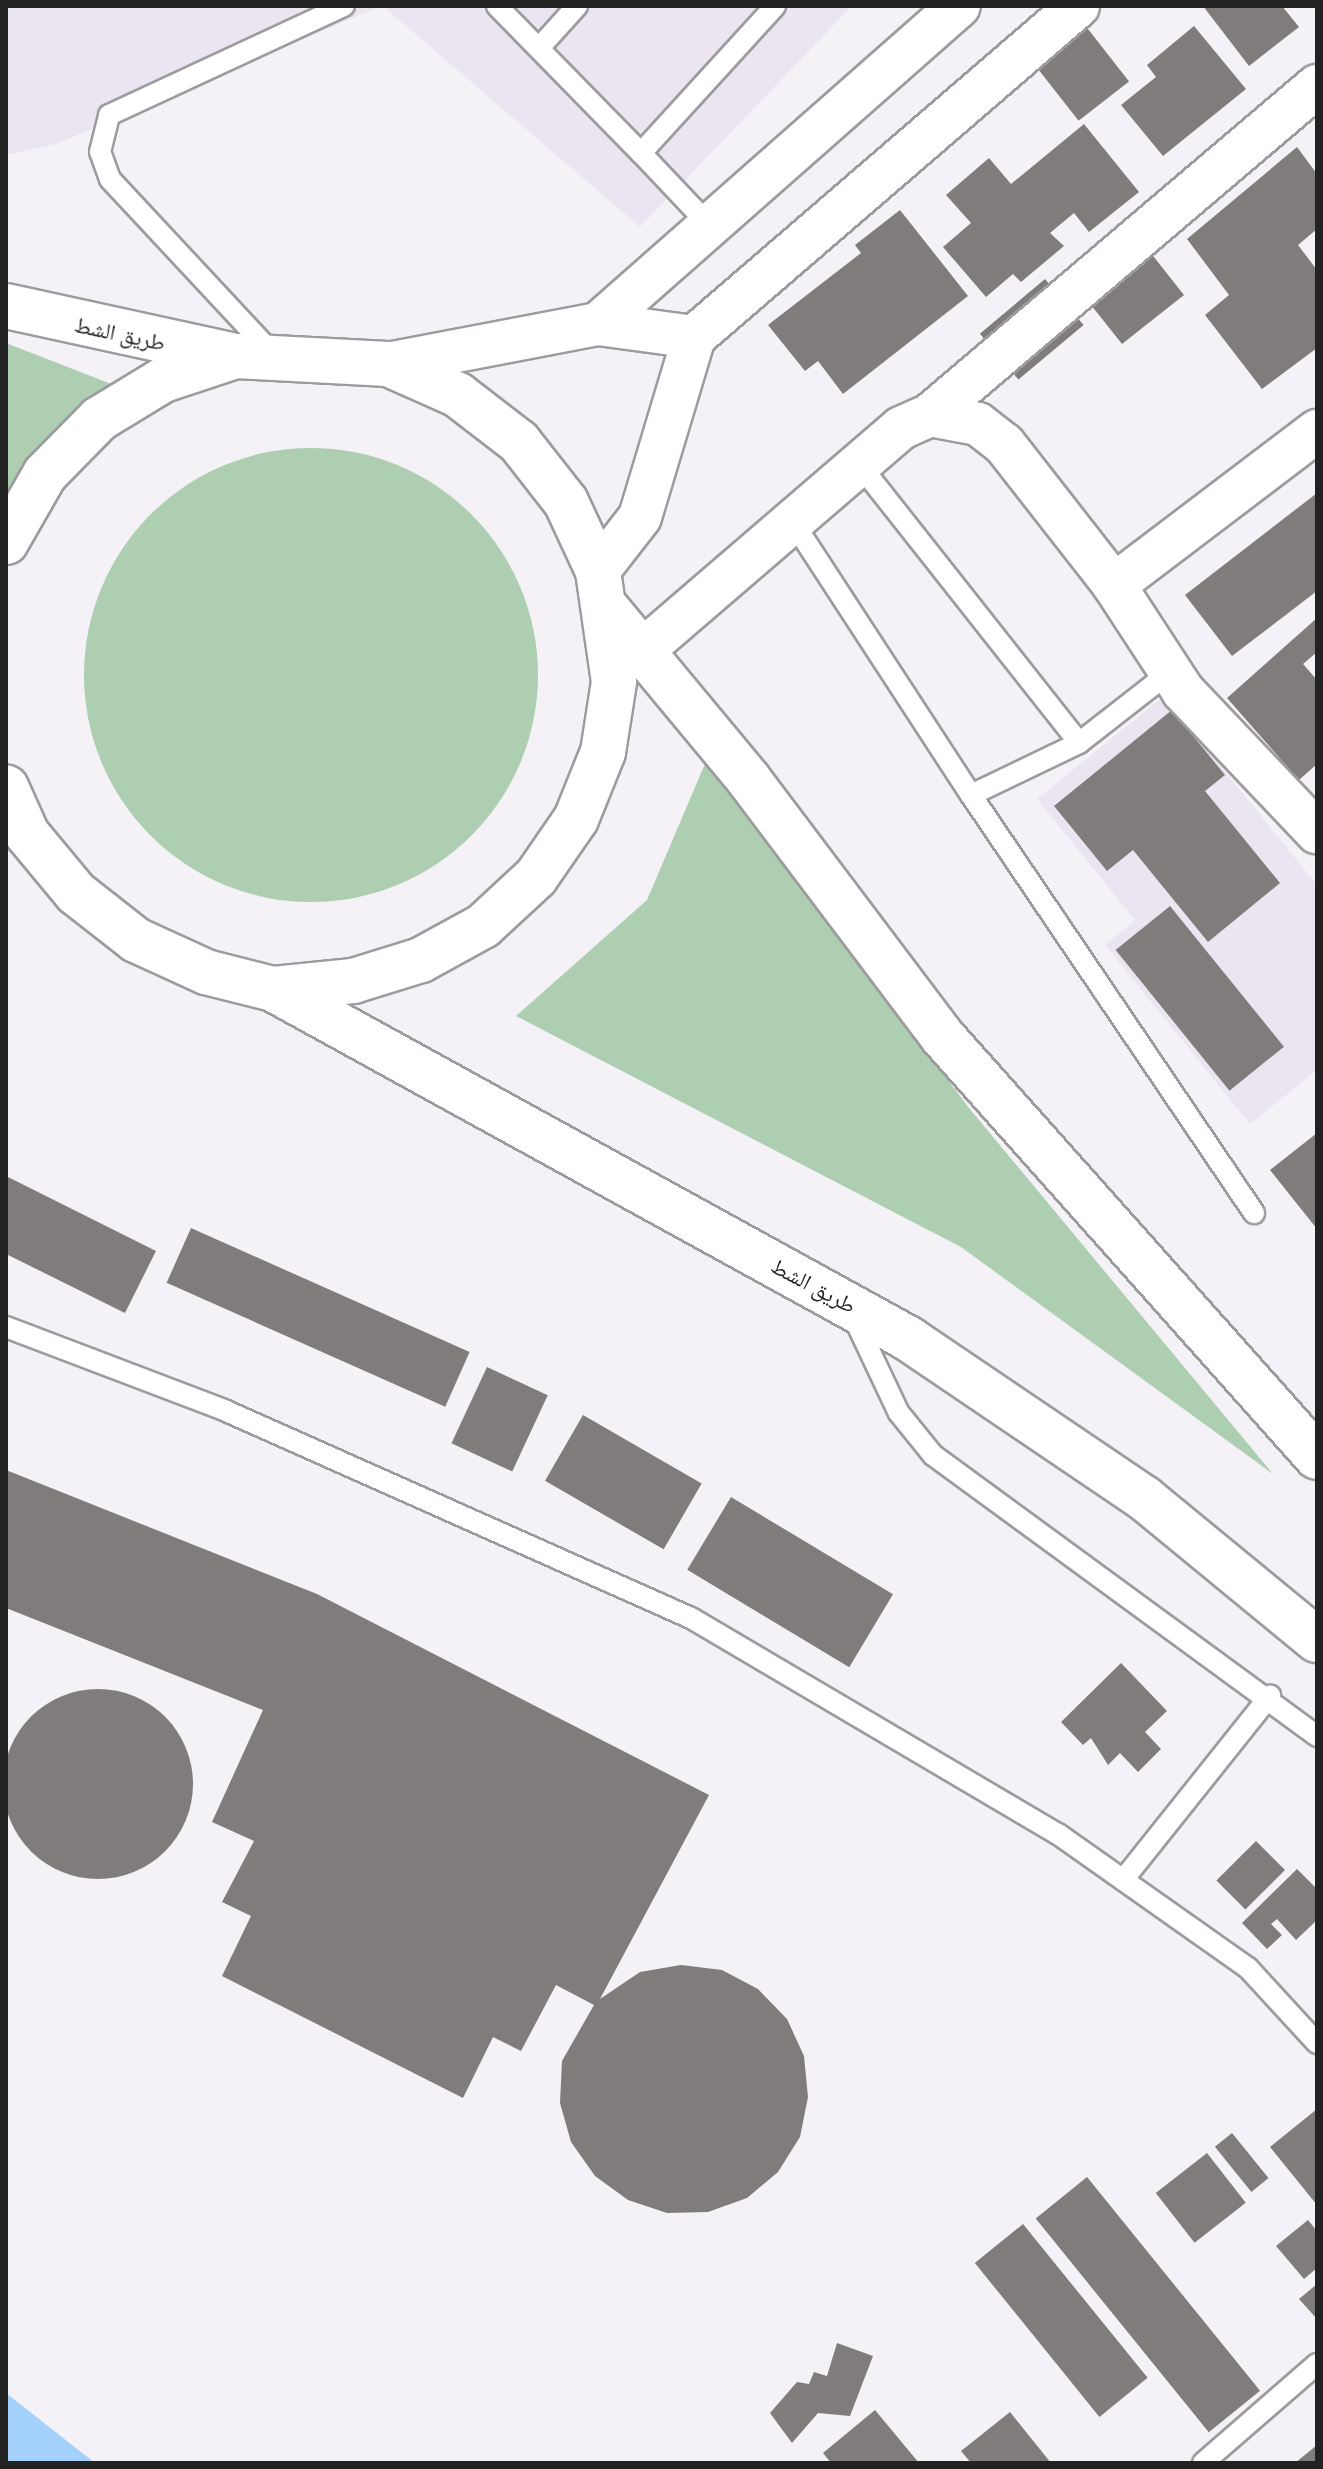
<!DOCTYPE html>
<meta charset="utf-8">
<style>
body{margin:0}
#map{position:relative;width:1323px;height:2469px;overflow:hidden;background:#f4f2f6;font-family:Lato,"Noto Naskh Arabic",sans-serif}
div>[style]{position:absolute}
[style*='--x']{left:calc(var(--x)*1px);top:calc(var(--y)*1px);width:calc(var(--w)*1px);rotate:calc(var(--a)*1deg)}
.built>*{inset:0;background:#eae5f0}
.green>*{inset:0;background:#aeceb2}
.round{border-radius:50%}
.water>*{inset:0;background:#a3d1fb}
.building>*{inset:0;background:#807c7b;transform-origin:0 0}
.roads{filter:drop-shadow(2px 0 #9d9b9e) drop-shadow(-2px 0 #9d9b9e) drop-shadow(0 2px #9d9b9e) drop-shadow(0 -2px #9d9b9e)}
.service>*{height:20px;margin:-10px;padding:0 10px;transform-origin:10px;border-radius:10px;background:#fff}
.minor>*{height:42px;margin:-21px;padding:0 21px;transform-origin:21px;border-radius:21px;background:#fff}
.trunk>*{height:44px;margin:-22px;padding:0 22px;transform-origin:22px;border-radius:22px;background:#fff}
span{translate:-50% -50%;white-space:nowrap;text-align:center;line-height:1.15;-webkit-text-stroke:8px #fff;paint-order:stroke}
.street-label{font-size:22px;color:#222223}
.frame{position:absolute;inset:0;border:8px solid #222223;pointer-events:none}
</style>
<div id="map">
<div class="built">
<div style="clip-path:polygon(6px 6px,381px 6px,56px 144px,6px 155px)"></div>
<div style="clip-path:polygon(383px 6px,852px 6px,640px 227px)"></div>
<div style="clip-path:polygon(1164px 696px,1317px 885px,1317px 1070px,1250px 1124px,1105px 945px,1135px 920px,1037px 799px)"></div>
</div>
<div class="green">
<div style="clip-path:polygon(6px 343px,119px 387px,6px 511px)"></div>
<div class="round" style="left:84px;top:448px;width:454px;height:454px"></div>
<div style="clip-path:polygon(707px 759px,969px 1108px,1273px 1474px,961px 1247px,516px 1016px,647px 900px)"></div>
</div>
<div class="water">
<div style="clip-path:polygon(6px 2393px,95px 2463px,6px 2463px)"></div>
</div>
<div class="building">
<div style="clip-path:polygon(1203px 6px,1282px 6px,1299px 27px,1249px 66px)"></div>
<div style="left:1081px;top:20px;width:78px;height:64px;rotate:52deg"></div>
<div style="clip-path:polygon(1194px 26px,1246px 89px,1163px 156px,1121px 105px,1156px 77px,1147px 65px)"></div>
<div style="clip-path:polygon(1084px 124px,1139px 192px,1089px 232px,1074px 213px,1050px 233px,1064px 246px,1021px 282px,1013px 274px,986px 297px,943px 247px,971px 223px,946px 195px,989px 158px,1011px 184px)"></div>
<div style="clip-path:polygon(1297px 147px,1317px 174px,1317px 229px,1298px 245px,1317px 270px,1317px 348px,1262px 389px,1205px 315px,1229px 295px,1187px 239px)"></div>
<div style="clip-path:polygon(900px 210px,968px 296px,843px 394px,818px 361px,805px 371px,768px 325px,861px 253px,855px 245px)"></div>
<div style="clip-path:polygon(1107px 237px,1132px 267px,1150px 252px,1184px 295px,1122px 344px,1064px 271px)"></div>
<div style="left:1045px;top:279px;width:60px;height:85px;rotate:50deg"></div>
<div style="clip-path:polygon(1317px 493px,1317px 591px,1232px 656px,1185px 595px)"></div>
<div style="clip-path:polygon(1317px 618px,1317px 652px,1303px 664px,1317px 680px,1317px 764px,1299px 780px,1227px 698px)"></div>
<div style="clip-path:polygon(1172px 710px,1225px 775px,1205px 791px,1280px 883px,1208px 942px,1133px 850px,1107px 871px,1054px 806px)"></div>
<div style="left:1170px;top:906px;width:181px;height:70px;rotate:51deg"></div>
<div style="clip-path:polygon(1317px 1133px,1317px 1229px,1270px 1170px)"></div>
<div style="clip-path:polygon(6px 1176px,156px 1251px,125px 1313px,6px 1254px)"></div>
<div style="left:191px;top:1228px;width:305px;height:60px;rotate:24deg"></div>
<div style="left:487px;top:1367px;width:67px;height:84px;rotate:25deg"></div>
<div style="left:583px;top:1415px;width:137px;height:76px;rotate:30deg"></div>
<div style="clip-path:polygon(6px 1470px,317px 1594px,709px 1795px,600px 1999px,640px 1972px,681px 1965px,722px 1970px,758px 1989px,787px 2019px,804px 2056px,808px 2097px,800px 2137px,778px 2172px,747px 2198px,708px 2212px,667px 2213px,628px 2200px,595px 2176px,571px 2142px,560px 2103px,562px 2061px,594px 2005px,556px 1985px,521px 2051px,493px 2037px,463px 2098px,222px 1976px,251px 1916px,222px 1902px,254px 1841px,212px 1822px,263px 1710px,6px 1608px)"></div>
<div style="left:731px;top:1497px;width:189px;height:85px;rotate:31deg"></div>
<div style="clip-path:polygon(1121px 1663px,1167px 1711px,1145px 1732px,1161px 1749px,1138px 1772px,1120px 1753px,1108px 1765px,1091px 1738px,1083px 1745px,1061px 1722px)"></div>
<div class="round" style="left:3px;top:1689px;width:190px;height:190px"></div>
<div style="left:1256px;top:1841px;width:41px;height:56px;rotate:45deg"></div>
<div style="clip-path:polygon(1297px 1869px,1317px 1889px,1317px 1920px,1296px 1940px,1277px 1919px,1271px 1924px,1282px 1935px,1267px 1949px,1242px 1923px)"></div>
<div style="clip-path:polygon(1317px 2109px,1317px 2205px,1270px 2147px)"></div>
<div style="left:1232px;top:2133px;width:58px;height:22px;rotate:51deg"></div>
<div style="left:1207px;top:2153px;width:63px;height:65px;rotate:52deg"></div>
<div style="left:1087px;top:2177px;width:275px;height:66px;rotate:51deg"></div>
<div style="clip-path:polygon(1308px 2220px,1317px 2231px,1317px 2268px,1304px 2279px,1276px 2246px)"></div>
<div style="left:1023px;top:2224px;width:198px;height:62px;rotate:51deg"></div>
<div style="clip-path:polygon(1317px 2284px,1317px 2319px,1299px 2299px)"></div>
<div style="clip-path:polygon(837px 2343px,873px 2356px,850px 2416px,818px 2413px,792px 2443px,770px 2413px,797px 2382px,809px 2384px,814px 2372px,827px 2376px)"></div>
<div style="clip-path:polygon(875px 2410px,919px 2463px,831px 2463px,823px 2453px)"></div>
<div style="clip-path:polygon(1010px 2412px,1051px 2463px,971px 2463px,961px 2451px)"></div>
<div style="clip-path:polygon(1317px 2445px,1317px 2463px,1295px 2463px)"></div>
</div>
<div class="roads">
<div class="service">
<div style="--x:497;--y:6;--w:206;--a:45.6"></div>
<div style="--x:641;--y:153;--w:199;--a:-47.6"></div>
<div style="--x:539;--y:48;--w:57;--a:-47.9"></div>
<div style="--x:641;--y:153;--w:100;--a:46.6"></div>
<div style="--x:272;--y:353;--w:238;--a:-133"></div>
<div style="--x:110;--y:179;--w:29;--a:-110"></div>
<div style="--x:100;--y:152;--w:38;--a:-76"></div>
<div style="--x:109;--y:115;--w:259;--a:-24.9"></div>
<div style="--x:859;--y:464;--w:355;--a:51.7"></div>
<div style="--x:791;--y:519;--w:330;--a:56.9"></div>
<div style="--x:971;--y:795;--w:120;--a:-25.7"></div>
<div style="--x:1079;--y:743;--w:117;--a:-38"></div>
<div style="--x:971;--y:795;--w:505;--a:55.9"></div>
<div style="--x:854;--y:1318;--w:105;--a:64.7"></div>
<div style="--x:899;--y:1413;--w:54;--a:51"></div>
<div style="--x:933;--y:1455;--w:476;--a:36.2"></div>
<div style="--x:6;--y:1327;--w:233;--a:20.8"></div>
<div style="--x:224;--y:1410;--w:511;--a:24.01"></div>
<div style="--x:691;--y:1618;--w:426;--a:30.5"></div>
<div style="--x:1058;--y:1834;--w:232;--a:35.2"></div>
<div style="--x:1248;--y:1968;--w:102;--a:47.4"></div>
<div style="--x:1123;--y:1880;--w:236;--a:-51.4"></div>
<div style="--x:1203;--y:2463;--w:151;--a:-41"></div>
</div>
<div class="minor">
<div style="--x:598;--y:324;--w:481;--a:-41.4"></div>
<div style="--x:388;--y:364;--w:214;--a:-10.8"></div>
<div style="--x:598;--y:324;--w:97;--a:7.7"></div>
<div style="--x:930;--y:415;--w:508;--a:-40.37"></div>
<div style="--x:598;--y:571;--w:68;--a:-52.1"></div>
<div style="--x:640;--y:517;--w:188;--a:-73.3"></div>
<div style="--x:694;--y:337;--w:507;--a:-40.76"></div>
<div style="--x:1114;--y:585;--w:255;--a:-37.2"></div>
<div style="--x:643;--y:650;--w:340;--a:-40.7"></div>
<div style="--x:901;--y:428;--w:32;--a:-24"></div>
<div style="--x:930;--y:415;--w:49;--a:10.6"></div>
<div style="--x:978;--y:424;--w:33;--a:38"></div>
<div style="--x:1004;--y:444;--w:179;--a:52"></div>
<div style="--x:1114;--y:585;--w:126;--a:56.9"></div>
<div style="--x:1183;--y:691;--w:195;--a:46.5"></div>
</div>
<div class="trunk">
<div style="--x:6;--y:306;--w:229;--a:12.3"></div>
<div style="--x:6;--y:542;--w:78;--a:-60.2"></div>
<div style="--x:45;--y:474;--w:77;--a:-45.5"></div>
<div style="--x:99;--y:419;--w:75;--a:-31.4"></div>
<div style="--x:163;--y:380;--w:77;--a:-18.2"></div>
<div style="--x:236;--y:356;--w:152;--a:3"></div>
<div style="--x:388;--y:364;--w:77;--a:23.9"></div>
<div style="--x:458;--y:395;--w:77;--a:37.6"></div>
<div style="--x:519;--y:442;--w:76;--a:51.9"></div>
<div style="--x:566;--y:502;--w:76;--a:65.1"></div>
<div style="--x:598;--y:571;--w:112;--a:81.8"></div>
<div style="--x:614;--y:682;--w:71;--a:98.9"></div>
<div style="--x:603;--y:752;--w:72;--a:111.9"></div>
<div style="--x:576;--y:819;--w:70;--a:124.6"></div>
<div style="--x:536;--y:877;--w:72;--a:137.2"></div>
<div style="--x:483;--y:926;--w:71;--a:151.3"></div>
<div style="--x:421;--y:960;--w:71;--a:162.8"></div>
<div style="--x:353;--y:981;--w:80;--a:174.3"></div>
<div style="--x:273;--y:989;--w:69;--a:-165.8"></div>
<div style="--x:206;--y:972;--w:77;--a:-155.4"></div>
<div style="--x:136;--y:940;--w:76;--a:-141.9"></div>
<div style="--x:76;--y:893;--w:77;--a:-129.7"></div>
<div style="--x:27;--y:834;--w:51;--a:-114.1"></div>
<div style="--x:608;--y:610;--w:221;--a:50.3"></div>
<div style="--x:749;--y:780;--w:319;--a:53"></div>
<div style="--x:941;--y:1035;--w:565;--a:48.3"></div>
<div style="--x:273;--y:989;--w:726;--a:28.82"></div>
<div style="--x:909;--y:1339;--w:284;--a:34.1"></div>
<div style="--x:1144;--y:1498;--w:224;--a:39.4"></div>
</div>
</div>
<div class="street-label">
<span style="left:120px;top:333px;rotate:12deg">طريق الشط</span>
<span style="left:814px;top:1285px;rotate:28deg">طريق الشط</span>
</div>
<div class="frame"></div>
</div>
